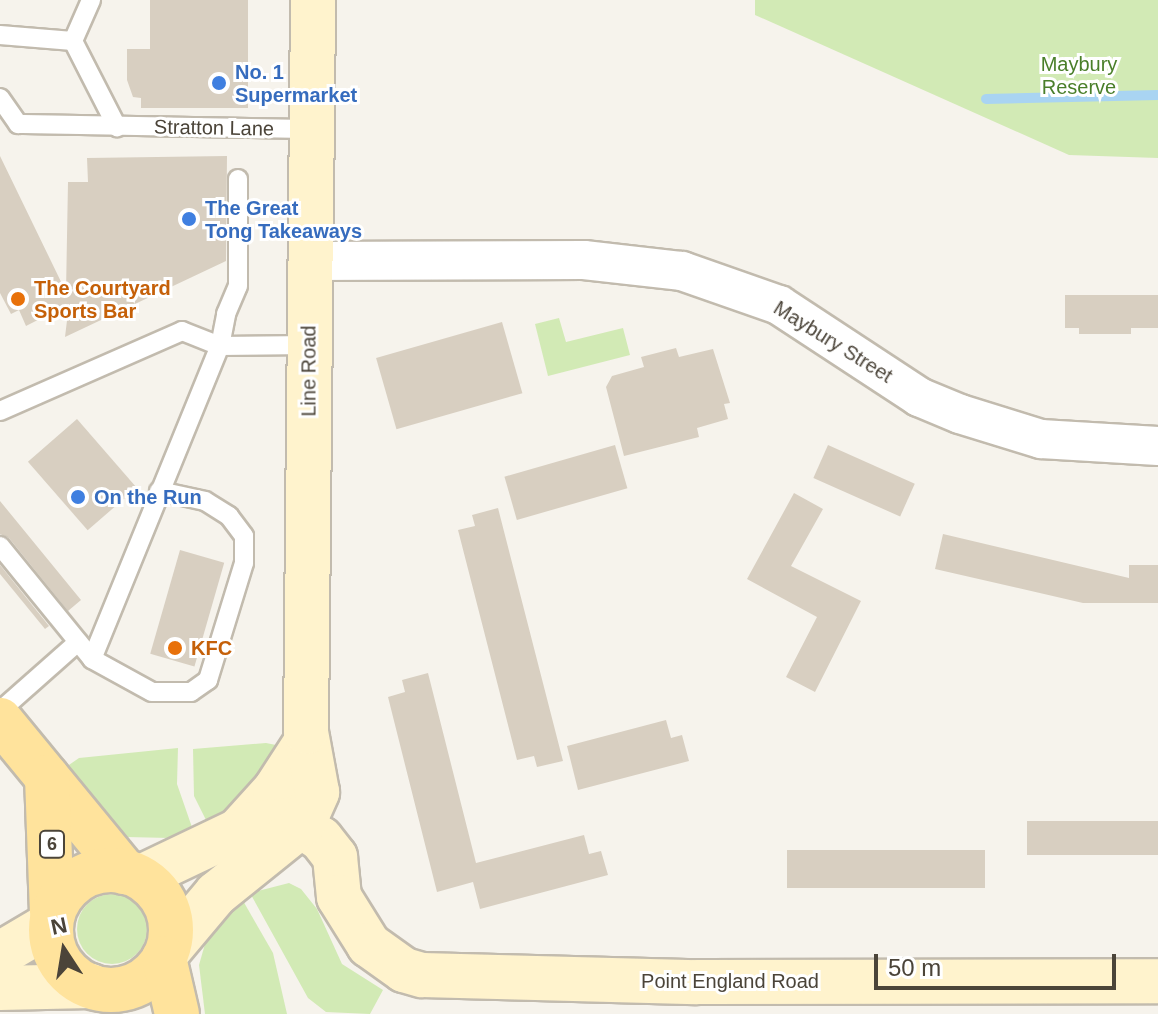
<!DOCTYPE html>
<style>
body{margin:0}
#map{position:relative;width:1158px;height:1014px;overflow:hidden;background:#f6f3ec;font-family:Helvetica,sans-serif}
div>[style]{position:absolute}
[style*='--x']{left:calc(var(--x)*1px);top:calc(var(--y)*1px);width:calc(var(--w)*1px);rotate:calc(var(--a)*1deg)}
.green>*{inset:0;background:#d2eab5}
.round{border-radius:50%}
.stream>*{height:10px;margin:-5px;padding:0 5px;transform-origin:5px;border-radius:5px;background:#a9d4f2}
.building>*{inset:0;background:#d8cfc1;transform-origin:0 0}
.roads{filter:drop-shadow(2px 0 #c2bbae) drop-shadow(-2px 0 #c2bbae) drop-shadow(0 2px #c2bbae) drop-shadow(0 -2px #c2bbae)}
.lane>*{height:18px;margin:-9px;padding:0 9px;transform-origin:9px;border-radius:9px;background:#fff}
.street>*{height:38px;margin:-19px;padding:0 19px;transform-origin:19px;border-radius:19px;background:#fff}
.secondary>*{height:44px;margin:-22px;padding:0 22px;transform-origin:22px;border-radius:22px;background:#fff3cd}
.primary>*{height:44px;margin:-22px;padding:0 22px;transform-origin:22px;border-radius:22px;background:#ffe39c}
.primary>.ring{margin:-22px;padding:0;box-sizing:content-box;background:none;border:44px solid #ffe39c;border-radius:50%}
.dots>*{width:22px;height:22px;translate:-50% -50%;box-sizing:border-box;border:4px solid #fff;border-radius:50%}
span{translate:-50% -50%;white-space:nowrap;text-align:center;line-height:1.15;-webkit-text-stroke:6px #fff;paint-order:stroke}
.shield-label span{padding:2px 6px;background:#fff;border:2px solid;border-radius:6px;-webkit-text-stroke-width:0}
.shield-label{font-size:18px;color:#4b4439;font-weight:700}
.park-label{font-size:20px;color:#4a7f2a}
.shop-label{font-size:20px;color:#366cbe;font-weight:700}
.left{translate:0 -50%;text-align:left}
.street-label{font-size:20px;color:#4b4439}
.food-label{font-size:20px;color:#c56008;font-weight:700}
.north{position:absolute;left:24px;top:910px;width:80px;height:80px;-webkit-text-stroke:6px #fff;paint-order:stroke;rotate:348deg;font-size:22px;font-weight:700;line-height:32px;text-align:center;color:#4b4439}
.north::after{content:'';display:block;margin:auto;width:28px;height:36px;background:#4b4439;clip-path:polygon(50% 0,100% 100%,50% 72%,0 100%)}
.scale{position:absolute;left:874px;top:954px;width:242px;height:36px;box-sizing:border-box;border:4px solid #4b4439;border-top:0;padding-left:10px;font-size:24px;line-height:28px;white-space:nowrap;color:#4b4439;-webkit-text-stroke:6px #fff;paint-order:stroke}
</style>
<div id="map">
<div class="green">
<div style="clip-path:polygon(755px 0,1158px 0,1158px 158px,1069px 155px,755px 15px)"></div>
<div style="clip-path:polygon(559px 318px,566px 342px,623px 328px,630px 355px,548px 376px,535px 324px)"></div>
<div style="clip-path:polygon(266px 743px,281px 746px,278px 761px,211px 830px,194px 796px,193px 749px)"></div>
<div style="clip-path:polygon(178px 748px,177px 784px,194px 833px,170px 838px,126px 837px,101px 818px,66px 767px,79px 758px)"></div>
<div style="clip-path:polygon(289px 883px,301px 889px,317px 909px,342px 964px,383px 990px,370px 1014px,326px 1012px,308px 998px,250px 893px)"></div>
<div class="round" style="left:77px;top:894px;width:70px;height:70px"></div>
<div style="clip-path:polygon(242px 899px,273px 953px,287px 1014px,205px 1014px,199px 965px,209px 930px)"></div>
</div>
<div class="stream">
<div style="--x:986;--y:99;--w:172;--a:-1.3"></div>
</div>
<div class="building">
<div style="clip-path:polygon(150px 0,248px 0,248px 108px,141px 108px,141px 98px,133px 97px,127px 80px,127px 49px,150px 49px)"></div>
<div style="clip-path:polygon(0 156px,66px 292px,68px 182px,88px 182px,87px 158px,227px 156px,226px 261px,65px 337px,69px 304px,26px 326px,19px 310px,11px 314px,0 293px)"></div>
<div style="clip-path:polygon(1065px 295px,1158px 295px,1158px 328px,1131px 328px,1131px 334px,1079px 334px,1079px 328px,1065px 328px)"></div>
<div style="left:502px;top:322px;width:74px;height:131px;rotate:74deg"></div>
<div style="clip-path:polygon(676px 348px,679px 357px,713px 349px,730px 403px,724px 404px,728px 419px,697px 428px,699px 437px,624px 456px,606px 387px,612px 376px,644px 367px,641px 357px)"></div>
<div style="left:77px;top:419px;width:91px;height:65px;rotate:49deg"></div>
<div style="left:615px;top:445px;width:45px;height:115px;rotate:74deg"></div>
<div style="left:828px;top:445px;width:95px;height:36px;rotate:24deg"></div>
<div style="clip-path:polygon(794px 493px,823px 509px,791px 566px,861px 601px,815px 692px,786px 677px,817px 617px,747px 579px)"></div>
<div style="clip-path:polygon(0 501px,81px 600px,68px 611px,9px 538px,0 534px)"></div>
<div style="clip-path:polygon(498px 508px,563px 761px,537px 767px,534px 756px,517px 760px,458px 530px,475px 526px,472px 515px)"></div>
<div style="clip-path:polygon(943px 534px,1129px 578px,1129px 565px,1158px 565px,1158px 603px,1083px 603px,935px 569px)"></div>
<div style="left:180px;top:550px;width:46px;height:108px;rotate:16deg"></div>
<div style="clip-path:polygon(0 565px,49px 626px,45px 629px,0 574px)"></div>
<div style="clip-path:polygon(428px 673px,476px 863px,584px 835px,589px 854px,601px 851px,608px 875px,480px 909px,473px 882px,437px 892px,388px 697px,405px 692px,402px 680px)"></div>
<div style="clip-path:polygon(666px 720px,671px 738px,682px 735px,689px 761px,578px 790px,567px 746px)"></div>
<div style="left:1158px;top:821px;width:34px;height:131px;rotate:90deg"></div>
<div style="left:787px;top:850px;width:198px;height:38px"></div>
</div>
<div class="roads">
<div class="lane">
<div style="--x:0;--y:35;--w:73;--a:4.7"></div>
<div style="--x:73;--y:41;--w:97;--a:62.9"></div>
<div style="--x:73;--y:41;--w:45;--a:-66.3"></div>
<div style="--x:0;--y:98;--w:32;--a:55"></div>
<div style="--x:18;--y:124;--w:294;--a:1"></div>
<div style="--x:0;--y:411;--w:199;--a:-23.7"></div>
<div style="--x:182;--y:331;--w:41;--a:21.5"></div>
<div style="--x:220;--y:346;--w:89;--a:-0.6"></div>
<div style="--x:0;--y:546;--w:146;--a:50.8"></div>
<div style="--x:92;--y:659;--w:338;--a:-67.8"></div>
<div style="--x:220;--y:346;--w:33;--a:-79"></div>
<div style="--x:226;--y:314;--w:30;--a:-67"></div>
<div style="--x:238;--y:286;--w:107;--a:-90"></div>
<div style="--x:92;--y:659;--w:68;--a:28.8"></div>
<div style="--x:152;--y:692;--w:39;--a:0"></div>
<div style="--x:191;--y:692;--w:21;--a:-35"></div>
<div style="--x:208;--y:680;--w:122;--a:-72.9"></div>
<div style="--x:244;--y:563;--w:27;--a:-90"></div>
<div style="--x:244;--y:536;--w:25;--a:-127"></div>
<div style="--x:229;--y:516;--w:28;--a:-148"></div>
<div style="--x:205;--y:501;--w:47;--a:-167.7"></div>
<div style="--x:0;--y:711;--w:104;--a:-41.5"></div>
</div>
<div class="street">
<div style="--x:310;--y:261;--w:274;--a:-0.2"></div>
<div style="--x:584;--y:260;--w:99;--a:6.4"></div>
<div style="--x:682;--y:271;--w:103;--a:19.3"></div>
<div style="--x:779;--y:305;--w:168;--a:33.3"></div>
<div style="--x:919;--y:397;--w:44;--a:22.5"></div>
<div style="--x:960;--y:414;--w:85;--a:17.2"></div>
<div style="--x:1041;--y:439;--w:117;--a:3.4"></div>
</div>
<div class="secondary">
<div style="--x:237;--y:832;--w:57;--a:-47.9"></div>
<div style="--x:275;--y:790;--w:57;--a:-57.1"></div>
<div style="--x:141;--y:877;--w:123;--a:-25.5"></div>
<div style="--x:252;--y:824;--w:38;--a:-7"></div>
<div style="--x:290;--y:819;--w:37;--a:33"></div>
<div style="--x:321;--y:839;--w:23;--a:52"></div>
<div style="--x:335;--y:857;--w:40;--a:84.3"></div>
<div style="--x:339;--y:897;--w:57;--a:58"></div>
<div style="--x:369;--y:945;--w:43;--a:35.5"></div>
<div style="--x:404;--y:970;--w:19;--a:16"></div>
<div style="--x:422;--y:975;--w:275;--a:1.5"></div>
<div style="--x:697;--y:982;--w:461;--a:-0.1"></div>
<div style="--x:168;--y:951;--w:75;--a:-49.9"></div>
<div style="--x:216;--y:894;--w:112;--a:-38.8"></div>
<div style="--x:303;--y:824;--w:35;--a:-66"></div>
<div style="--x:317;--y:792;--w:61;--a:-100.4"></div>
<div style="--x:306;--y:732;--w:732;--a:-89.45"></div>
<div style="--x:0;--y:954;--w:57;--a:-30.6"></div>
<div style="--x:0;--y:988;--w:91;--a:-1.3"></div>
</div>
<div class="primary">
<div style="--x:0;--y:720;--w:197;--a:50.6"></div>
<div style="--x:47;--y:777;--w:134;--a:87.9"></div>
<div class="ring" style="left:51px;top:870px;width:76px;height:76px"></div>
<div style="--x:164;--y:958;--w:57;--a:76.9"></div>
</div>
</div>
<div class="dots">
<div style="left:219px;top:83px;background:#3f7fe0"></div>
<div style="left:189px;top:219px;background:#3f7fe0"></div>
<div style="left:18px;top:299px;background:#e8710a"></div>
<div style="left:78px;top:497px;background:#3f7fe0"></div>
<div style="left:175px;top:648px;background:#e8710a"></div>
</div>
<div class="shield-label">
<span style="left:52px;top:844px">6</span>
</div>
<div class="park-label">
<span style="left:1079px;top:76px">Maybury<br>Reserve</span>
</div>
<div class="shop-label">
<span class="left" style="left:235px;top:84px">No. 1<br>Supermarket</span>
<span class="left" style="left:205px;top:220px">The Great<br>Tong Takeaways</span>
<span class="left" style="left:94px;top:497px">On the Run</span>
</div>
<div class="street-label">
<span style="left:214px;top:128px;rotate:1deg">Stratton Lane</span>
<span style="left:833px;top:342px;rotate:32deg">Maybury Street</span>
<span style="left:309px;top:371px;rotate:-90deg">Line Road</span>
<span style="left:730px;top:981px">Point England Road</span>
</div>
<div class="food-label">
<span class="left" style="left:34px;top:300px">The Courtyard<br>Sports Bar</span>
<span class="left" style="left:191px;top:648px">KFC</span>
</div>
<div class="north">N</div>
<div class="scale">50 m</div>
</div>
